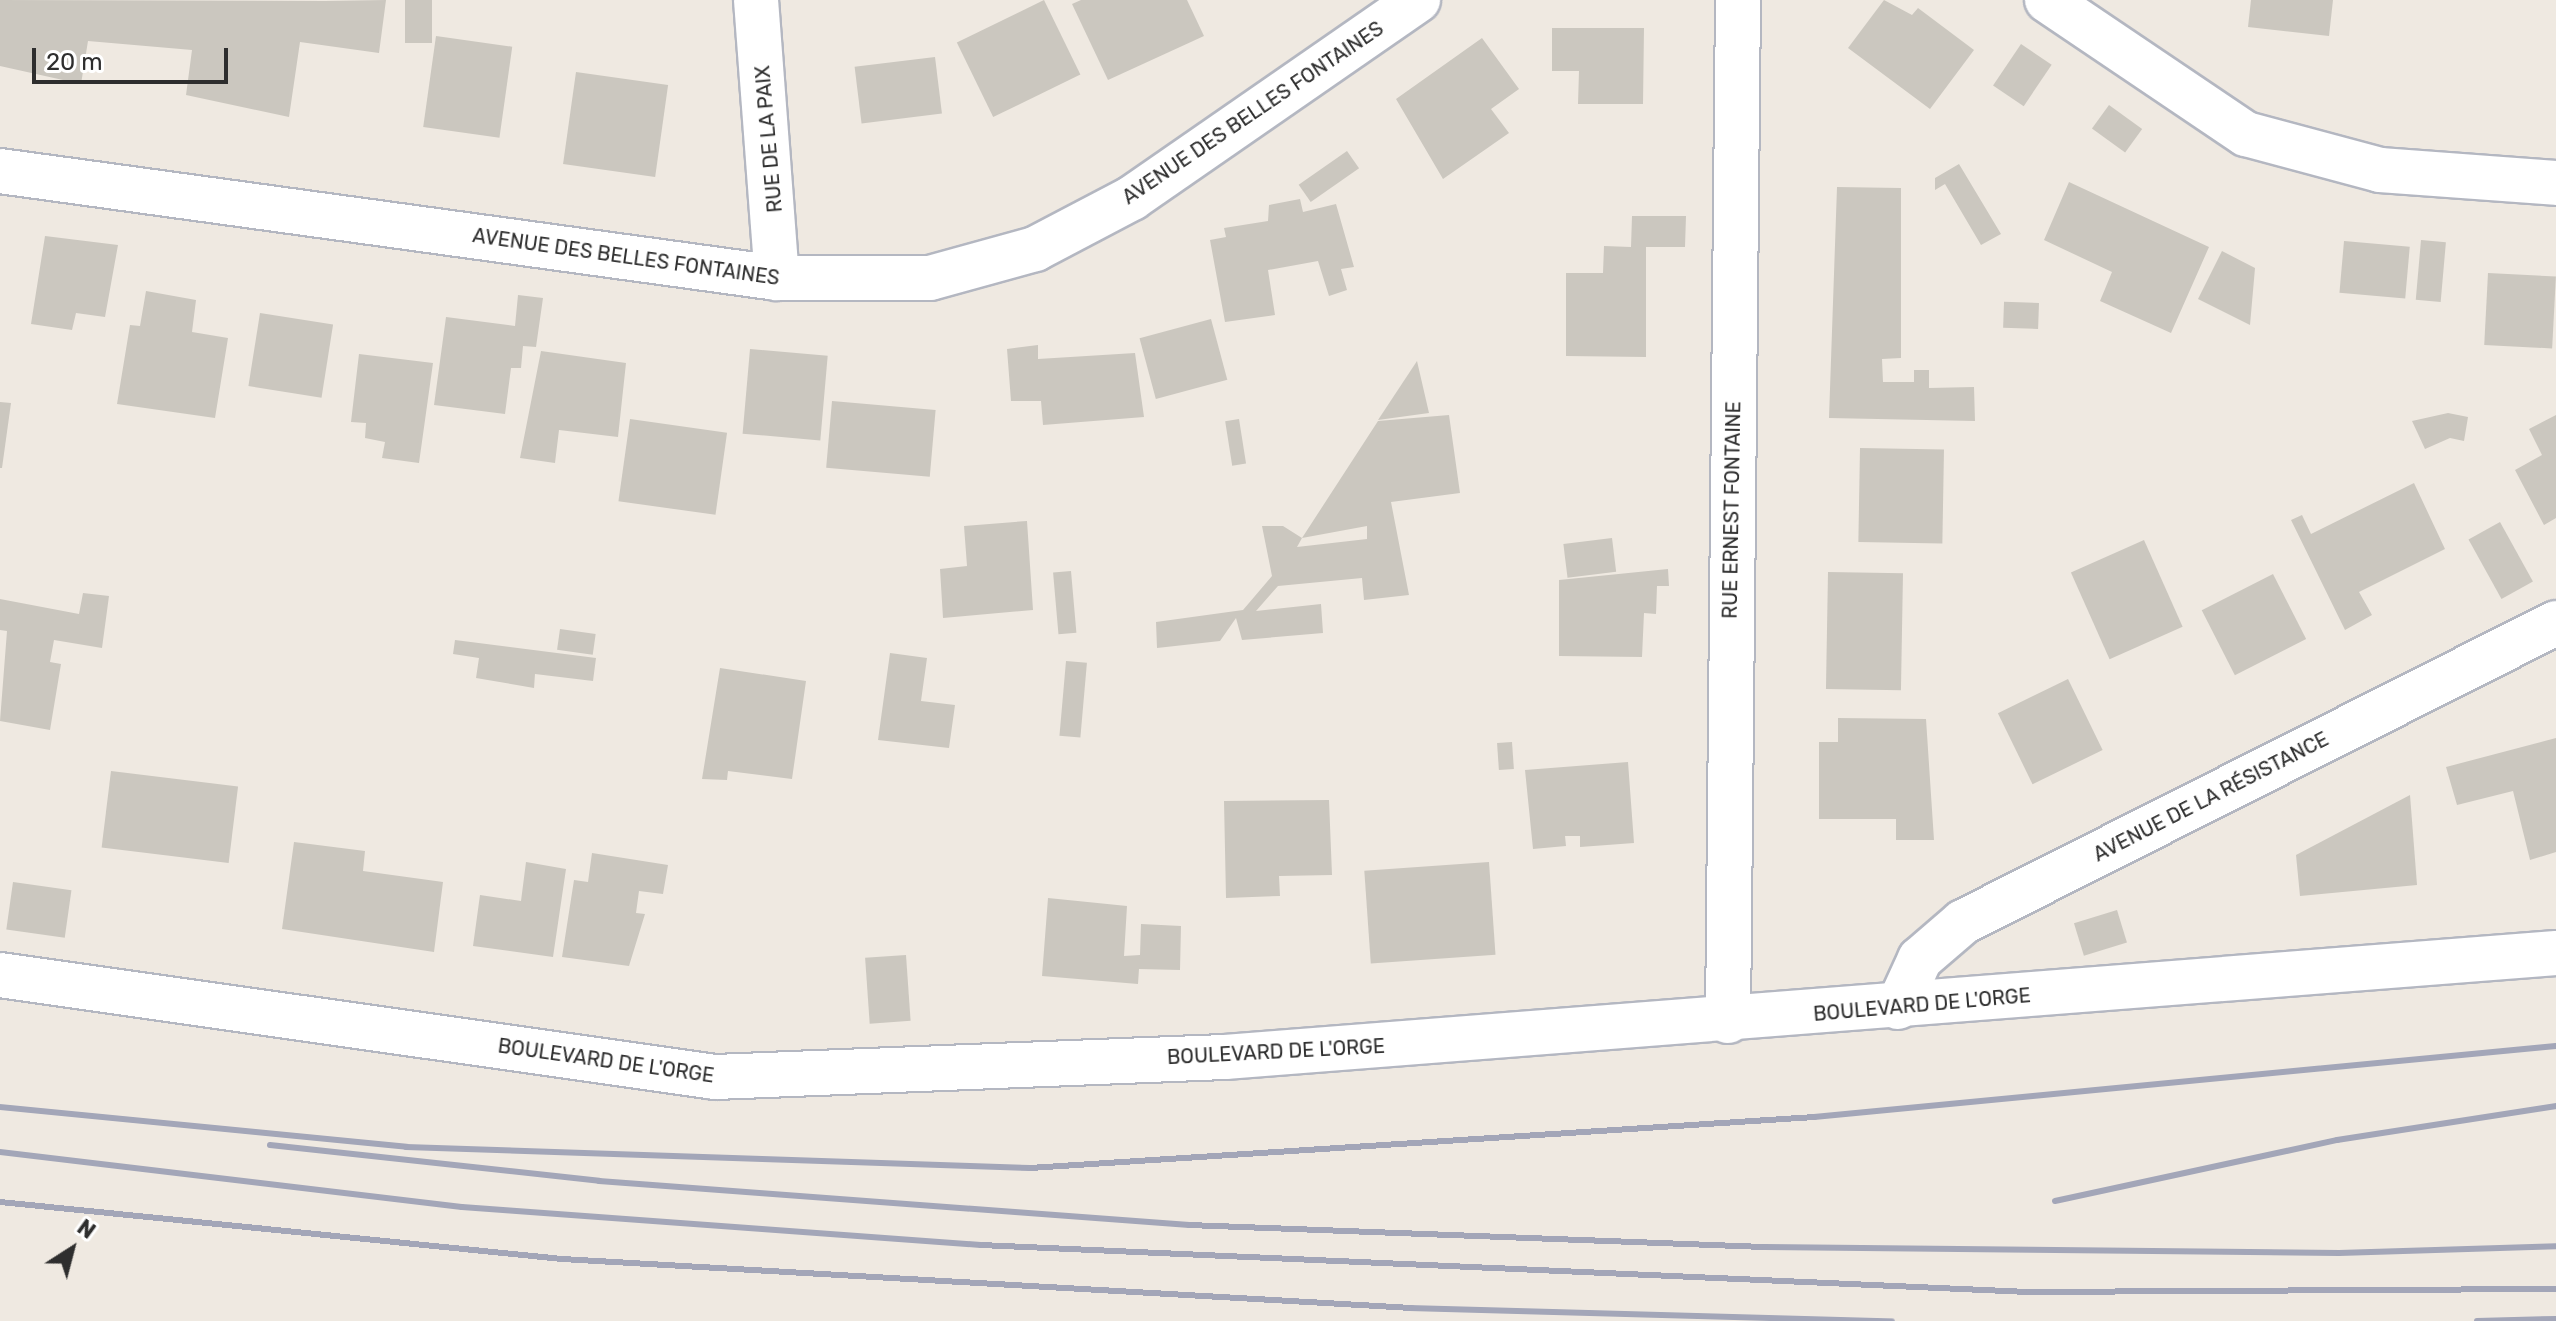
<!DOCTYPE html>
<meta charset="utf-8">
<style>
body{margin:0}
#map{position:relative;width:2556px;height:1321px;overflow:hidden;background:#efe9e1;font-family:Rubik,sans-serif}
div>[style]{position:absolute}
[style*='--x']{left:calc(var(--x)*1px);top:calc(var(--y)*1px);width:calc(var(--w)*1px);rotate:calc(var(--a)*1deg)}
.building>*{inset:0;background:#cbc7bf;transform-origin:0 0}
.roads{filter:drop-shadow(2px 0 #b4b7c1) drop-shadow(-2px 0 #b4b7c1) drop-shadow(0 2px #b4b7c1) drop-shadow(0 -2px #b4b7c1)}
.street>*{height:44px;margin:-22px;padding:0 22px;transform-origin:22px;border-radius:22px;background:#fff}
.rail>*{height:6px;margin:-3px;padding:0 3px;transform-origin:3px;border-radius:3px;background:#a3a6b8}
span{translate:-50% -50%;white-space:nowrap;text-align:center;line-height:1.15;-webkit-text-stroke:6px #fff;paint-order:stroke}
.street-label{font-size:20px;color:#2e2e2e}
.north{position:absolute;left:32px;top:1209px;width:80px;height:80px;-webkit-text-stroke:6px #fff;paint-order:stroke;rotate:36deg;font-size:22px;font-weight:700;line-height:32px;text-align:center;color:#2e2e2e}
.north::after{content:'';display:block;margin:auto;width:28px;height:36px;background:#2e2e2e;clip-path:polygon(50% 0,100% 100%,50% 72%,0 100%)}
.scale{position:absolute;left:32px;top:48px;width:196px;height:36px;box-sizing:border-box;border:4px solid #2e2e2e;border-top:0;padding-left:10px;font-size:24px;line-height:28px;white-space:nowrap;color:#2e2e2e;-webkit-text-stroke:6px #fff;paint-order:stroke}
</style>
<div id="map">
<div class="building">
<div style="clip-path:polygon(0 0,325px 1px,386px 0,379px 53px,300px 42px,289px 117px,186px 95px,192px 50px,88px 41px,81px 84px,0 66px)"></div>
<div style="left:405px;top:0;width:27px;height:43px"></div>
<div style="left:1044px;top:0;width:83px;height:97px;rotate:64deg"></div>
<div style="clip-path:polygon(1081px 0,1187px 0,1204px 36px,1108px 80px,1072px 4px)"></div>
<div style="clip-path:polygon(1884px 0,1912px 15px,1918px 8px,1974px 50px,1930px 109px,1848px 48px)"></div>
<div style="clip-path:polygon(2251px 0,2333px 0,2329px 36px,2248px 27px)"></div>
<div style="clip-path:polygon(1552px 28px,1644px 28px,1643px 104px,1578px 104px,1579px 71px,1552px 71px)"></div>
<div style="left:436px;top:36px;width:77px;height:92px;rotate:8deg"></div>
<div style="clip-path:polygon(1482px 38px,1519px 89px,1491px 109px,1509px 133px,1443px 179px,1396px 99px)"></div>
<div style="left:2021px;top:44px;width:37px;height:50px;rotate:34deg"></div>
<div style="left:935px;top:57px;width:57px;height:81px;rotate:83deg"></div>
<div style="left:576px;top:72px;width:93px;height:93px;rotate:8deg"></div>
<div style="left:2109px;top:105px;width:41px;height:29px;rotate:36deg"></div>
<div style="left:1347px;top:151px;width:21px;height:59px;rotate:55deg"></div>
<div style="clip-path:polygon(1959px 164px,2001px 234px,1981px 245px,1945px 184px,1935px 190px,1935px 178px)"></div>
<div style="clip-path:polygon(2069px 182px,2209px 247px,2171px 333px,2100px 301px,2112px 272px,2044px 240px)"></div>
<div style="clip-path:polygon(1837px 187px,1901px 188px,1901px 358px,1882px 359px,1883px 382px,1914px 382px,1914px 370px,1929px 370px,1929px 388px,1974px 387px,1975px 421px,1829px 418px)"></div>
<div style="clip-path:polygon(1300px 199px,1303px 212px,1336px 204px,1354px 267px,1341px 269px,1347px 290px,1329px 296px,1318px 261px,1268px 270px,1275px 315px,1225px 322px,1210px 240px,1226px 237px,1224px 228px,1268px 221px,1269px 205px)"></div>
<div style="clip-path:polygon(1632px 216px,1686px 216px,1685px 247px,1646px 247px,1646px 357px,1566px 356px,1566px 273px,1603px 273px,1604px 246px,1631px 247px)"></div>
<div style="clip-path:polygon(45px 236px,118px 245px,105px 317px,76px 313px,72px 330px,31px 324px)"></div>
<div style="left:2421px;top:240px;width:25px;height:60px;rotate:5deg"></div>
<div style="left:2344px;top:241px;width:66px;height:52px;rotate:5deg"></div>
<div style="clip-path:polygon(2222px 251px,2255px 268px,2250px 325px,2198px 299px)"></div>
<div style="left:2488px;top:273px;width:68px;height:72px;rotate:3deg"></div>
<div style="clip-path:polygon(146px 291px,196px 300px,192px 332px,228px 338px,215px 418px,117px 404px,130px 325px,140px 326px)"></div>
<div style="clip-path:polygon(518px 295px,543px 298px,536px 347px,523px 346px,521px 368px,511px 368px,505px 414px,434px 405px,446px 317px,515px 326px)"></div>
<div style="left:2039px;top:303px;width:26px;height:35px;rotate:92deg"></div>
<div style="left:260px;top:313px;width:74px;height:74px;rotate:9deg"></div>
<div style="left:1211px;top:319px;width:63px;height:74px;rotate:75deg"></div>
<div style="clip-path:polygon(1038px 345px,1038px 359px,1135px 353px,1144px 417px,1043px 425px,1041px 401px,1011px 401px,1007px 349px)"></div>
<div style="left:750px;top:349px;width:78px;height:85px;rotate:5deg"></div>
<div style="clip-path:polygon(541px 351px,626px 363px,618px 437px,559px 430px,555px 463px,520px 458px)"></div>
<div style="clip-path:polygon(359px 354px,433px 363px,419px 463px,382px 458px,385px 442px,365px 438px,366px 423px,351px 422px)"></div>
<div style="clip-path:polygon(1417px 361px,1429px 413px,1378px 420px)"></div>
<div style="left:832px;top:401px;width:104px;height:67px;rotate:5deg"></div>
<div style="clip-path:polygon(0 402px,11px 403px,2px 468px,0 468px)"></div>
<div style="clip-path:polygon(2448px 413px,2468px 417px,2464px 441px,2450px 438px,2425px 449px,2412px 421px)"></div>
<div style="clip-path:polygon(1449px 415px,1460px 493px,1391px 502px,1409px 595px,1364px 600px,1362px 578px,1278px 586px,1256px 611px,1321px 604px,1323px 633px,1242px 640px,1236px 618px,1220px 641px,1157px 648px,1156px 622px,1243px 610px,1272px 576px,1262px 526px,1283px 526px,1302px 538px,1297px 547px,1367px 539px,1367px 526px,1302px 538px,1378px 421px)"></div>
<div style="clip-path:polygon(2556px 415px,2556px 518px,2544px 525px,2515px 470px,2542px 455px,2529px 429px)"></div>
<div style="left:630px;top:419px;width:98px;height:83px;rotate:8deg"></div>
<div style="left:1239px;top:419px;width:45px;height:14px;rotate:81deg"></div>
<div style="left:1860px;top:448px;width:84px;height:94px;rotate:1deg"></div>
<div style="clip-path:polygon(2414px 483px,2445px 549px,2359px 592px,2372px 615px,2345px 630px,2291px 520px,2302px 515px,2311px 534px)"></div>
<div style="clip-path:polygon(1027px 521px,1033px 610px,943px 618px,940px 569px,967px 566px,964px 526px)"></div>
<div style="left:2500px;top:522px;width:68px;height:36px;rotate:61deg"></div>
<div style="left:1612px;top:538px;width:34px;height:49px;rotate:83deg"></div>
<div style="left:2144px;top:540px;width:95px;height:80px;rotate:66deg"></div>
<div style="clip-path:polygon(1668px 569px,1669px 586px,1657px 586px,1656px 614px,1644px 613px,1642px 657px,1559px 656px,1559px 580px)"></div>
<div style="left:1071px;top:571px;width:62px;height:18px;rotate:85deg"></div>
<div style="left:1828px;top:572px;width:75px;height:117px;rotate:1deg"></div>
<div style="left:2273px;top:574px;width:73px;height:80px;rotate:63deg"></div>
<div style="clip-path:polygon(83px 593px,109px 596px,102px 648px,54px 640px,50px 662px,61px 664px,50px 730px,0 721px,7px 631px,0 630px,0 599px,79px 614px)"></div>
<div style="left:560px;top:629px;width:36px;height:21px;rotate:8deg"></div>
<div style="clip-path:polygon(455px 640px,596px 658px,593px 681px,535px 674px,534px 688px,476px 678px,479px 658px,453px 654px)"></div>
<div style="clip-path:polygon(890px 653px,927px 658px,921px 701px,955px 705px,949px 748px,878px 740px)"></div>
<div style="left:1066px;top:661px;width:21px;height:75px;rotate:5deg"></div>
<div style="clip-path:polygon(720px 668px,806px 681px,792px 779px,728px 771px,727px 780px,702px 779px)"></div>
<div style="left:2068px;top:679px;width:79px;height:78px;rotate:64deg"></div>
<div style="clip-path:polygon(1838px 718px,1926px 719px,1934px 840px,1896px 840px,1896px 819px,1819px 819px,1819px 742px,1838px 742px)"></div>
<div style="clip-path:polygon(2556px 738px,2556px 852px,2530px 860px,2513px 791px,2457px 805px,2446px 767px)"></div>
<div style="left:1512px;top:742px;width:27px;height:15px;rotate:86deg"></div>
<div style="clip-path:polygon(1628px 762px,1634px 843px,1580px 847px,1580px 836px,1565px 836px,1566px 846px,1533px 849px,1525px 770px)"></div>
<div style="left:111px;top:771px;width:128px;height:77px;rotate:7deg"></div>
<div style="clip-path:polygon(2410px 795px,2417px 885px,2300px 896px,2296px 855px)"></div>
<div style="clip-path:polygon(1329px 800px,1332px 875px,1279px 876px,1280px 896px,1226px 898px,1224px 801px)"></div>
<div style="clip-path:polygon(294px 842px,365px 851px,363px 871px,443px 882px,434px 952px,282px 929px)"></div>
<div style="clip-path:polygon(592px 853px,668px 865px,663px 894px,639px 891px,636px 913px,645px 914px,629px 966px,562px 957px,574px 880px,588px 882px)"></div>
<div style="clip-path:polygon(526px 862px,566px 869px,553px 957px,473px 946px,480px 895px,521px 901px)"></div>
<div style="left:1489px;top:862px;width:93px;height:125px;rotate:86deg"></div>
<div style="left:13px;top:882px;width:59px;height:48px;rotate:8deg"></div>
<div style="clip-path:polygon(1048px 898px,1127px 906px,1124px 956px,1140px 955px,1141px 924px,1181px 926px,1180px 970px,1139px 969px,1138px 984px,1042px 976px)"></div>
<div style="left:2117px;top:910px;width:34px;height:45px;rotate:73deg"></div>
<div style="left:906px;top:955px;width:66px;height:41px;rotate:86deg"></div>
</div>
<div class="roads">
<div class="street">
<div style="--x:756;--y:0;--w:279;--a:85.7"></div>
<div style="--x:2047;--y:0;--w:240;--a:34"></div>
<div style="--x:2246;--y:134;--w:139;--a:15"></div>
<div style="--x:2380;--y:170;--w:176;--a:4.2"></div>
<div style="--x:0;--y:171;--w:784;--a:7.84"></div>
<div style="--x:777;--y:278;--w:153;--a:0"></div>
<div style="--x:930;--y:278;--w:109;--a:-15.4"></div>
<div style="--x:1035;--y:249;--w:110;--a:-27.7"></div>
<div style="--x:1132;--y:198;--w:348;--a:-34.7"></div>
<div style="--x:0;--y:975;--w:722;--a:8.12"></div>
<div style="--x:715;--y:1077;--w:510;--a:-2.25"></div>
<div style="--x:1225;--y:1057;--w:1335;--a:-4.47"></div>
<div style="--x:1898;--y:1007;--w:53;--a:-65.4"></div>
<div style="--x:1920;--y:959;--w:57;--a:-40.7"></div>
<div style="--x:1963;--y:922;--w:664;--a:-26.76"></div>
<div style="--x:1728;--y:1021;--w:1021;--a:-89.44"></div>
</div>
</div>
<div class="rail">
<div style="--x:0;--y:1107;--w:408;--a:5.6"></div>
<div style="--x:406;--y:1147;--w:624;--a:1.93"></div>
<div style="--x:1030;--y:1168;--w:786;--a:-3.72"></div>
<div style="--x:1814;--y:1117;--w:745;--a:-5.47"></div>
<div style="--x:270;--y:1145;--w:331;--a:6.2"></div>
<div style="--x:599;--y:1181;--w:592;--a:4.27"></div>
<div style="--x:1189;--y:1225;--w:576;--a:2.19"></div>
<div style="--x:1765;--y:1247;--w:574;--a:0.6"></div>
<div style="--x:2339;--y:1253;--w:217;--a:-1.8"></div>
<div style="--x:0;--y:1152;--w:465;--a:6.8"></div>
<div style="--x:462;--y:1207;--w:520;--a:4.19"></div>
<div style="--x:981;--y:1245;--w:1049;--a:2.57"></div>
<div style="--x:2029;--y:1292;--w:527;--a:-0.33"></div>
<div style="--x:2055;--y:1201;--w:289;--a:-12.2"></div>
<div style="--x:2337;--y:1140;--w:222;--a:-8.8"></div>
<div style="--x:0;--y:1202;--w:565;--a:5.79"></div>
<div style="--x:562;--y:1259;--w:851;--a:3.3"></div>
<div style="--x:1412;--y:1308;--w:480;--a:1.6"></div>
<div style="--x:2477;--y:1321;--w:79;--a:-1.5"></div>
</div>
<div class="street-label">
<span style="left:1253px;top:113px;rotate:-34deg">AVENUE DES BELLES FONTAINES</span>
<span style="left:769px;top:139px;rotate:-95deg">RUE DE LA PAIX</span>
<span style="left:626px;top:257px;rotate:8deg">AVENUE DES BELLES FONTAINES</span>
<span style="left:1732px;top:510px;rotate:-89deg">RUE ERNEST FONTAINE</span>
<span style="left:2211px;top:797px;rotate:-27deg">AVENUE DE LA RÉSISTANCE</span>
<span style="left:1922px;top:1005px;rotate:-5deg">BOULEVARD DE L'ORGE</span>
<span style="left:1276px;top:1052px;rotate:-3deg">BOULEVARD DE L'ORGE</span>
<span style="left:606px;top:1061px;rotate:8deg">BOULEVARD DE L'ORGE</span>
</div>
<div class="north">N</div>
<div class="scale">20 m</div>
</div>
